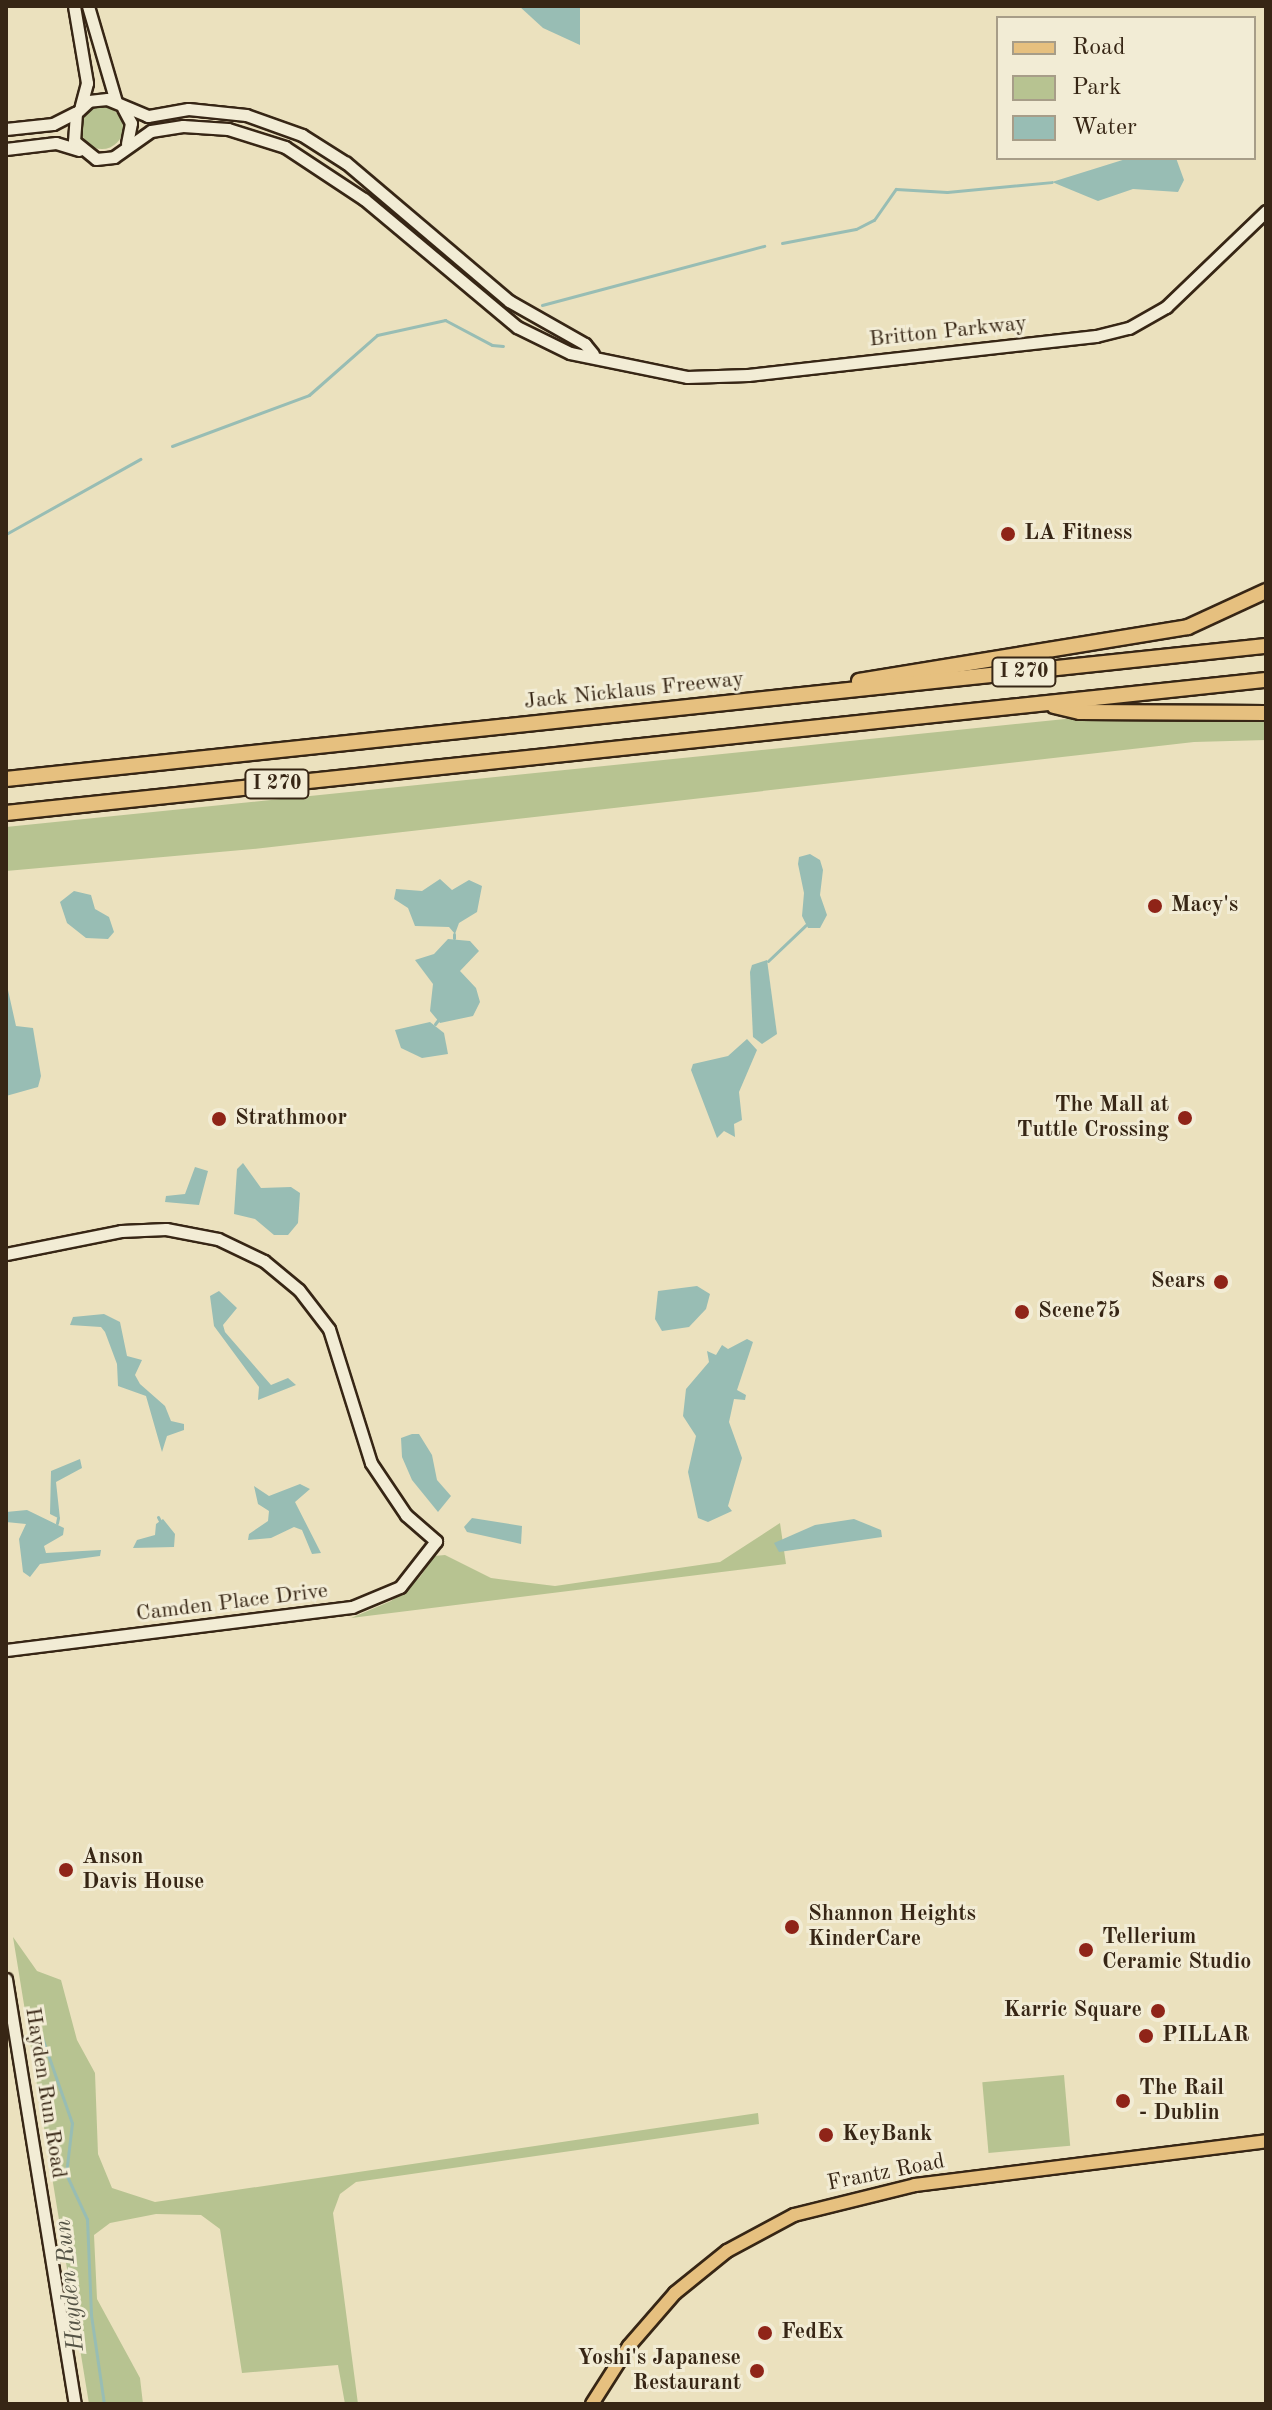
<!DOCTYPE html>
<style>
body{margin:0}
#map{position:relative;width:1272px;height:2410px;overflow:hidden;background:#ebe1be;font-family:"Old Standard TT",serif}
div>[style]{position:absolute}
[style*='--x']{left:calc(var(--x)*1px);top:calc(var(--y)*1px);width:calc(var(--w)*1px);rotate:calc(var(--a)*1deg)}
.green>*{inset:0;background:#b7c391;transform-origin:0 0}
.round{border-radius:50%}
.water>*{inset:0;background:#98bdb4}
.stream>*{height:3px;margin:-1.5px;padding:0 1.5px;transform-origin:1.5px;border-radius:1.5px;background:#98bdb4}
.roads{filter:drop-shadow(2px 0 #372615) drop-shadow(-2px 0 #372615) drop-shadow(0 2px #372615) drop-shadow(0 -2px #372615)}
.secondary>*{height:11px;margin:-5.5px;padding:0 5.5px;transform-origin:5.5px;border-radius:5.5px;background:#f2ecd5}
.primary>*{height:12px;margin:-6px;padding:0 6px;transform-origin:6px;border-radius:6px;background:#e6c07f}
.highway>*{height:14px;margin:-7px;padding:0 7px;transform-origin:7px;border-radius:7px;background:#e6c07f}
.dots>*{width:22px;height:22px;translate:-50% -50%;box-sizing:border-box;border:4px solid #f2ecd5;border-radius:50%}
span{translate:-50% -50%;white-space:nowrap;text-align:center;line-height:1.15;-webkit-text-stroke:6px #f2ecd5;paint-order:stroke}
.shield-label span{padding:2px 6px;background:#f2ecd5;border:2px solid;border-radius:6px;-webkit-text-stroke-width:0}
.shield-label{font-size:20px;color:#372615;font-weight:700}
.street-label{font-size:22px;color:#372615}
.poi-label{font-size:22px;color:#372615;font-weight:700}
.left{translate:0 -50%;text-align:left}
.right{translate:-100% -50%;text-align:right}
.water-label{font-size:24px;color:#545345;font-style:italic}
.frame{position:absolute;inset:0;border:8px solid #372615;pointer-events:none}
.legend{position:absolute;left:996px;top:16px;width:260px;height:144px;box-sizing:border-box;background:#f2ecd5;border:2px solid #a79d88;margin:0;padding:10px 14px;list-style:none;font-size:24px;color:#372615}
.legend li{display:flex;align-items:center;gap:16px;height:40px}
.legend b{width:40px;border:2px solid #a79d88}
</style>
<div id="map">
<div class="green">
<div class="round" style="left:81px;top:107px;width:42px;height:42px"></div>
<div style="clip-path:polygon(1075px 718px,1266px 719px,1266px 740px,1194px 742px,253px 849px,6px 871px,6px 827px)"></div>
<div style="clip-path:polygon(780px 1523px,786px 1564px,351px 1618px,391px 1601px,420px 1577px,434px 1556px,445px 1555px,491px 1578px,555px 1586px,720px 1562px)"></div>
<div style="clip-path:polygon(13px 1937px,37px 1971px,61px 1980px,77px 2040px,95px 2073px,98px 2154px,112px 2188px,155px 2202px,758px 2113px,759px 2124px,356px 2182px,340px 2194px,333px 2213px,358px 2404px,345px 2404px,338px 2365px,242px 2373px,220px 2229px,201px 2215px,156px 2214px,110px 2223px,94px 2235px,97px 2299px,140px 2378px,143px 2404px,89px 2404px)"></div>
<div style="left:1064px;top:2075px;width:71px;height:82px;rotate:85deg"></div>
</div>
<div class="water">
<div style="clip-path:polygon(519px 6px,580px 6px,580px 45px,543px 28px)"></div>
<div style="clip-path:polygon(1129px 158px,1176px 158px,1184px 180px,1178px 192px,1133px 189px,1098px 201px,1052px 182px)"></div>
<div style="clip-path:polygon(810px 854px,820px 860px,823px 870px,820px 895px,827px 915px,820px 928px,808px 928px,802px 916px,804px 893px,798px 864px,799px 857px)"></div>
<div style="clip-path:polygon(440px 879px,452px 890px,469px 880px,482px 886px,477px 912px,459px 923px,455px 934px,449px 927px,415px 926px,408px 908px,394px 899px,396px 889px,422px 891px)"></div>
<div style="clip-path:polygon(74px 891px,91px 895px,95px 909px,109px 917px,114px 932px,108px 939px,86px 938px,67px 923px,60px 902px)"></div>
<div style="clip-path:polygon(448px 939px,470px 941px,479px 951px,460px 971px,476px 988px,480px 1002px,473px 1016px,440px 1023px,430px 1011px,433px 984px,415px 960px,434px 954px)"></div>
<div style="clip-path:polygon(767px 960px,777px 1034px,762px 1044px,753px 1037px,750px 972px,752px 965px)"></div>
<div style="clip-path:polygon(6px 981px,16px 1026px,33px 1028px,41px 1076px,38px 1087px,6px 1096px)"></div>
<div style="clip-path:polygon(430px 1022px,444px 1033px,448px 1054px,422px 1058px,401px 1048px,395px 1030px)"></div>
<div style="clip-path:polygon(747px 1039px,757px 1050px,739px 1092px,742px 1120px,734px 1124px,735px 1137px,724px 1131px,717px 1138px,691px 1070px,693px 1064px,728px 1056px)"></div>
<div style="clip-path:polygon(243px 1163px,261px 1188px,291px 1187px,300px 1193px,298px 1223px,288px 1235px,274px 1235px,255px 1219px,234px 1214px,237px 1169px)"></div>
<div style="clip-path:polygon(195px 1167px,208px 1171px,199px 1205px,165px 1202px,166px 1196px,185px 1194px)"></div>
<div style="clip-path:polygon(697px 1286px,710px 1294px,706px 1309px,689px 1327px,662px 1331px,655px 1319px,658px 1291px)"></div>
<div style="clip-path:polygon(219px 1291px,237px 1308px,223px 1325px,225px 1332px,271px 1385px,288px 1378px,296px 1385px,258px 1400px,259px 1387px,214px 1326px,210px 1296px)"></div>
<div style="clip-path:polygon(104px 1314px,120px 1322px,127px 1356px,142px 1360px,135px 1375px,140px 1384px,165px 1406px,171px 1421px,184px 1424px,184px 1430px,167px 1436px,162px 1452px,146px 1396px,118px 1386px,117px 1364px,105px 1332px,101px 1327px,70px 1325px,73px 1317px)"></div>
<div style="clip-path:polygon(747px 1339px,753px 1342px,737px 1390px,746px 1395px,745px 1400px,734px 1399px,729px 1422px,742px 1458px,728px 1506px,732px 1511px,708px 1522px,698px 1518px,688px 1472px,696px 1436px,683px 1416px,686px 1389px,709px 1362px,707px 1351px,716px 1355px,722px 1345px,728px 1349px)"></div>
<div style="clip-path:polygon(412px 1434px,419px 1434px,432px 1455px,437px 1480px,451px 1496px,438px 1512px,412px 1480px,402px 1457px,401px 1438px)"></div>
<div style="clip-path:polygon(80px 1459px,82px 1468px,56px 1482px,60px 1519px,50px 1514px,51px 1471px)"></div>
<div style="clip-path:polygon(300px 1484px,310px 1489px,295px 1502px,321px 1553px,312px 1554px,302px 1530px,294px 1527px,271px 1538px,248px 1540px,249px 1534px,268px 1521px,269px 1511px,258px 1504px,254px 1486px,269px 1496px)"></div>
<div style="clip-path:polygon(27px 1510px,64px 1528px,63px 1535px,44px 1546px,46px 1553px,101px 1550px,100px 1556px,40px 1564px,30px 1577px,23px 1572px,19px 1539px,26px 1524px,6px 1522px,6px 1512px)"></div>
<div style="clip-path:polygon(472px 1518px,522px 1526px,521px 1544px,467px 1532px,464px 1527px)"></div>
<div style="clip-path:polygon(163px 1519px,175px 1534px,174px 1547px,133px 1548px,137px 1540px,155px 1535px,156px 1524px)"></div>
<div style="clip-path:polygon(854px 1519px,881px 1530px,882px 1537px,779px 1552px,774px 1543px,815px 1525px)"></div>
</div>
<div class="stream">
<div style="--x:782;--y:243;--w:75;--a:-10.7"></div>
<div style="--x:856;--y:229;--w:20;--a:-27"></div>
<div style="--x:874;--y:220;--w:38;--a:-55"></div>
<div style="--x:896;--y:189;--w:51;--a:3.4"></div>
<div style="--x:947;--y:192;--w:105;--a:-5.4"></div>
<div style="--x:542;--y:305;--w:230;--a:-14.9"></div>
<div style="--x:172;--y:446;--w:146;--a:-20.4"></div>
<div style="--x:309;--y:395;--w:91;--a:-41.4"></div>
<div style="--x:377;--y:335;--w:70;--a:-12.4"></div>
<div style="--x:445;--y:320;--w:53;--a:28"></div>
<div style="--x:492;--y:345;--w:11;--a:5"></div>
<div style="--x:6;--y:534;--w:154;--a:-29.2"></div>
<div style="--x:454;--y:934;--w:4;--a:90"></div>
<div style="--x:768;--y:961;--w:52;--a:-43.5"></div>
<div style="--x:435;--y:1024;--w:5;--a:-53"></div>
<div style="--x:158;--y:1517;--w:4;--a:63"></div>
<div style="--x:57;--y:1523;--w:5;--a:-79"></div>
<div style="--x:38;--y:2026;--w:103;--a:70.7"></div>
<div style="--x:72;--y:2123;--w:51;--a:96.7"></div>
<div style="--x:66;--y:2174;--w:50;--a:65"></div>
<div style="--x:87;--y:2219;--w:96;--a:87.6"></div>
<div style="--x:91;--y:2315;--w:90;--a:81.7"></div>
</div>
<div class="roads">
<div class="secondary">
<div style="--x:74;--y:6;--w:78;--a:80.4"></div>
<div style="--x:87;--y:83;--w:24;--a:105"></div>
<div style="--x:88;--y:6;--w:100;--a:73.7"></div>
<div style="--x:123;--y:108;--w:17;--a:62"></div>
<div style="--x:131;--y:123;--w:21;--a:101"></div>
<div style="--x:6;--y:129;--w:47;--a:-6.1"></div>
<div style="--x:53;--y:124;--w:25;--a:-27"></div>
<div style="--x:6;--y:149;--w:50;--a:-6.8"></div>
<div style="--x:56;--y:143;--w:24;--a:17"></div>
<div style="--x:593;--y:354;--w:13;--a:-129"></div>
<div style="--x:585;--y:344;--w:87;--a:-150.5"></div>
<div style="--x:509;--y:301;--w:214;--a:-139.7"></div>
<div style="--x:346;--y:163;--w:52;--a:-147.5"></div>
<div style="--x:302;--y:135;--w:59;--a:-160.3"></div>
<div style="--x:246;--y:115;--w:58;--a:-174.1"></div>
<div style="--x:188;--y:109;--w:41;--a:170.1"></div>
<div style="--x:148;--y:116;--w:44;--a:-157.5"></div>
<div style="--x:107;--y:99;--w:18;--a:174"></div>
<div style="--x:89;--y:101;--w:18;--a:137"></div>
<div style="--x:76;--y:113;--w:28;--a:94"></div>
<div style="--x:74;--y:141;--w:28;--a:39"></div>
<div style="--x:96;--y:159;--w:18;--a:-6"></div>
<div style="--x:114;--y:157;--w:45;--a:-35.1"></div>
<div style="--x:151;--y:131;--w:32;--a:-9"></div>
<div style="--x:183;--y:126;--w:45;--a:3.8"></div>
<div style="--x:228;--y:129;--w:60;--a:17.5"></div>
<div style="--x:285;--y:147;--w:95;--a:33.4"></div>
<div style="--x:364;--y:199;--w:199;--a:39.9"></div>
<div style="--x:517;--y:327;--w:59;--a:26.1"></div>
<div style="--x:570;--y:353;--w:119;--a:11.6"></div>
<div style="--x:687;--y:377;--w:61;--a:-1.9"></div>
<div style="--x:748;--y:375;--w:350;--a:-6.4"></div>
<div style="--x:1096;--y:336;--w:34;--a:-14"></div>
<div style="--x:1129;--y:328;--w:43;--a:-29.6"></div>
<div style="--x:1166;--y:307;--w:139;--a:-43.8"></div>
<div style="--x:6;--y:1254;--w:117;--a:-11.3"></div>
<div style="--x:121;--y:1231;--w:45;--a:-2.5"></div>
<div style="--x:166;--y:1229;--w:53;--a:10.9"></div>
<div style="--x:218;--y:1239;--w:51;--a:25.6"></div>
<div style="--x:264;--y:1261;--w:45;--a:39.6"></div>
<div style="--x:299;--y:1290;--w:49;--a:52.4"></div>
<div style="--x:329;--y:1329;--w:140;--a:72.6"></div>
<div style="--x:371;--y:1463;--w:63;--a:56.1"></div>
<div style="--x:406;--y:1515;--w:40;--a:41"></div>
<div style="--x:436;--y:1541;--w:58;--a:128"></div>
<div style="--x:400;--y:1587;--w:52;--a:157.4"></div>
<div style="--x:352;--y:1607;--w:349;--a:172.9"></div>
<div style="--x:6;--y:1979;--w:431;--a:80.8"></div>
</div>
<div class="primary">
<div style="--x:592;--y:2404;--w:69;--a:-57.5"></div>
<div style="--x:629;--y:2346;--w:70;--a:-49"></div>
<div style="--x:675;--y:2293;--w:67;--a:-38.9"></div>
<div style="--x:727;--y:2251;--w:76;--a:-28.2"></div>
<div style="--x:794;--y:2215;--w:125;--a:-13.9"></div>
<div style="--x:915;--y:2185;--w:354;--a:-7.1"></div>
</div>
<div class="highway">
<div style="--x:859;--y:681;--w:333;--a:-9.3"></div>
<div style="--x:1188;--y:627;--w:86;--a:-24.8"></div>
<div style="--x:1054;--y:706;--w:27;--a:13"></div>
<div style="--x:1080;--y:712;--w:186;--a:0.3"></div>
<div style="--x:6;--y:779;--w:1267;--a:-6.03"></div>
<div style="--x:6;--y:813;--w:1267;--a:-6.03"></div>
</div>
</div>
<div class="dots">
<div style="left:1008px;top:534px;background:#8f2418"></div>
<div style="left:1155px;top:906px;background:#8f2418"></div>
<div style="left:1185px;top:1118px;background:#8f2418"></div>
<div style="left:219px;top:1119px;background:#8f2418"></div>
<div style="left:1221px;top:1282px;background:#8f2418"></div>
<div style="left:1022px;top:1312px;background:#8f2418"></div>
<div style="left:66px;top:1870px;background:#8f2418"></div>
<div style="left:792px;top:1927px;background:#8f2418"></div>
<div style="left:1086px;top:1950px;background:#8f2418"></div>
<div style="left:1158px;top:2011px;background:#8f2418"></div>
<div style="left:1146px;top:2036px;background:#8f2418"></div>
<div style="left:1123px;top:2101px;background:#8f2418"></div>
<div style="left:826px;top:2135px;background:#8f2418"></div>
<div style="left:765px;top:2333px;background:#8f2418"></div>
<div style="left:757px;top:2371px;background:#8f2418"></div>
</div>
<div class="shield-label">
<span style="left:1024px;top:672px">I 270</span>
<span style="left:277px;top:784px">I 270</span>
</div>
<div class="street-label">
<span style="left:948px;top:332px;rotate:-6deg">Britton Parkway</span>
<span style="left:634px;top:691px;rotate:-6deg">Jack Nicklaus Freeway</span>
<span style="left:232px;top:1603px;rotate:-7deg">Camden Place Drive</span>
<span style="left:45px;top:2093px;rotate:81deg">Hayden Run Road</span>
<span style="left:886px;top:2173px;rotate:-11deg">Frantz Road</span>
</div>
<div class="poi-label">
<span class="left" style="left:1024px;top:534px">LA Fitness</span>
<span class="left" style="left:1171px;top:906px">Macy's</span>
<span class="right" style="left:1169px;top:1118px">The Mall at<br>Tuttle Crossing</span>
<span class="left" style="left:235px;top:1119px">Strathmoor</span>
<span class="right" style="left:1205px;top:1282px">Sears</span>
<span class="left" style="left:1038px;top:1312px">Scene75</span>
<span class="left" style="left:82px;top:1870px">Anson<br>Davis House</span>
<span class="left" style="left:808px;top:1927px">Shannon Heights<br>KinderCare</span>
<span class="left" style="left:1102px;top:1950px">Tellerium<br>Ceramic Studio</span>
<span class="right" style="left:1142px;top:2011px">Karric Square</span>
<span class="left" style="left:1162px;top:2036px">PILLAR</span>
<span class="left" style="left:1139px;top:2101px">The Rail<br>- Dublin</span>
<span class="left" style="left:842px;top:2135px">KeyBank</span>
<span class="left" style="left:781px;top:2333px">FedEx</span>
<span class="right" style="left:741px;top:2371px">Yoshi's Japanese<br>Restaurant</span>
</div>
<div class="water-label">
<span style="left:71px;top:2285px;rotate:-96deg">Hayden Run</span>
</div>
<div class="frame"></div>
<ul class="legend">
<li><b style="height:10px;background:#e6c07f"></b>Road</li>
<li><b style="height:22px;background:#b7c391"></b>Park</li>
<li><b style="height:22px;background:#98bdb4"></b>Water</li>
</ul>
</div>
